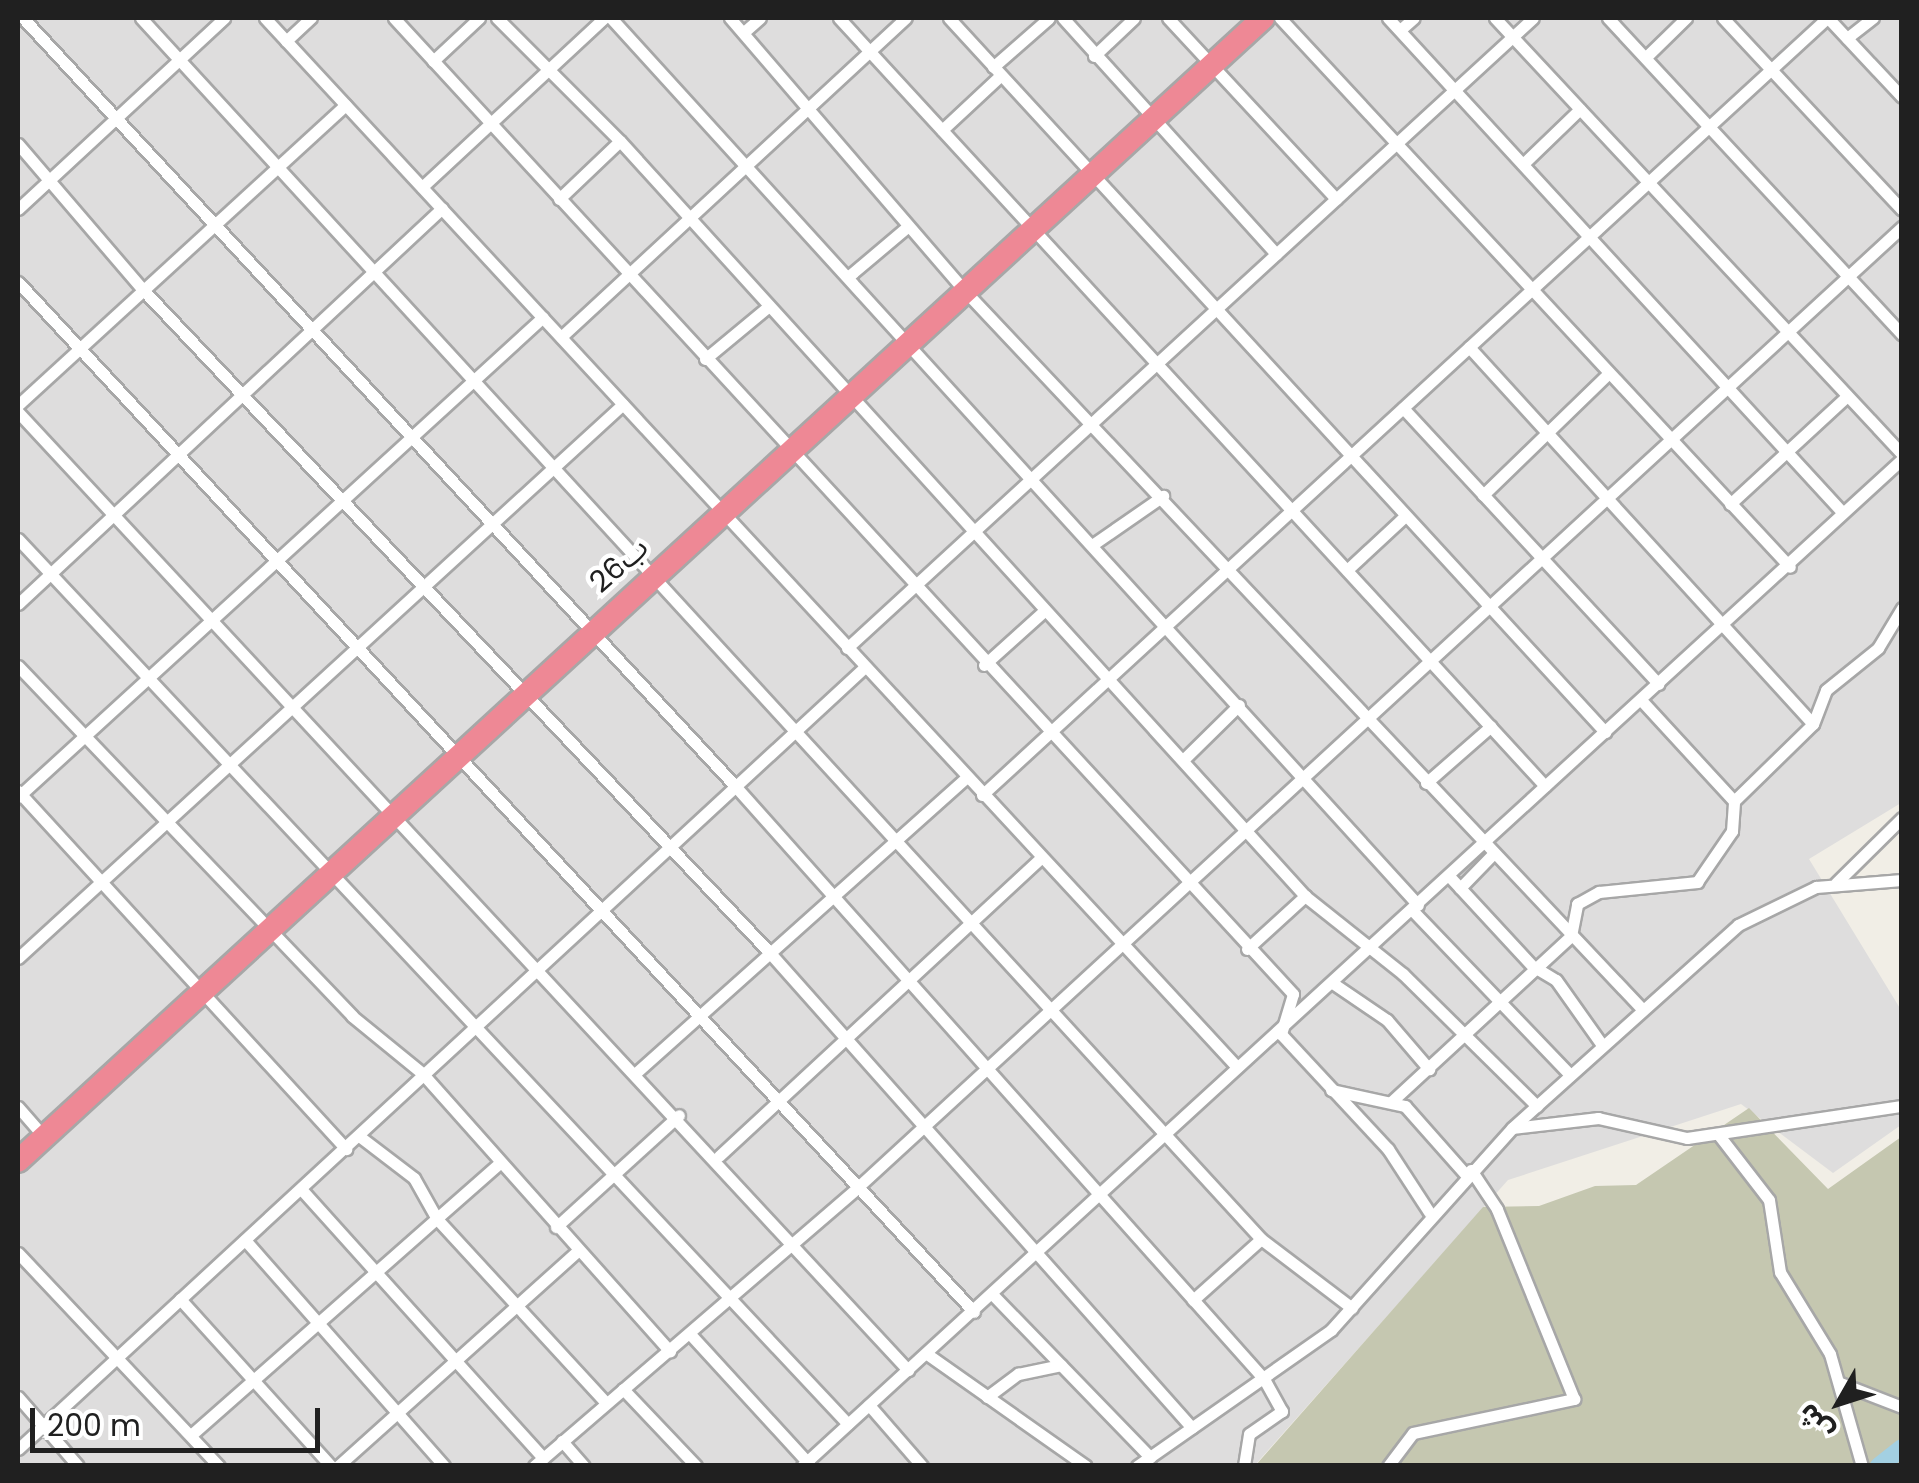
<!DOCTYPE html>
<meta charset="utf-8">
<style>
body{margin:0}
#map{position:relative;width:1919px;height:1483px;overflow:hidden;background:#f1eee6;font-family:Poppins,"Noto Sans Arabic",sans-serif}
div>[style]{position:absolute}
[style*='--x']{left:calc(var(--x)*1px);top:calc(var(--y)*1px);width:calc(var(--w)*1px);rotate:calc(var(--a)*1deg)}
.residential>*{inset:0;background:#dedddd}
.construction>*{inset:0;background:#c5c7b0}
.river>*{height:18px;margin:-9px;padding:0 9px;transform-origin:9px;border-radius:9px;background:#a3d0e2}
.roads{filter:drop-shadow(2px 0 #a7a7a7) drop-shadow(-2px 0 #a7a7a7) drop-shadow(0 2px #a7a7a7) drop-shadow(0 -2px #a7a7a7)}
.street>*{height:11px;margin:-5.5px;padding:0 5.5px;transform-origin:5.5px;border-radius:5.5px;background:#fff}
.highway>*{height:22px;margin:-11px;padding:0 11px;transform-origin:11px;border-radius:11px;background:#ee8895}
span{translate:-50% -50%;white-space:nowrap;text-align:center;line-height:1.15;-webkit-text-stroke:9px #fff;paint-order:stroke}
.street-label{font-size:30px;color:#202020}
.frame{position:absolute;inset:0;border:20px solid #202020;pointer-events:none}
.north{position:absolute;left:1789px;top:1353px;width:100px;height:100px;-webkit-text-stroke:8px #fff;paint-order:stroke;rotate:231deg;font-size:28px;font-weight:700;line-height:40px;text-align:center;color:#202020}
.north::after{content:'';display:block;margin:auto;width:35px;height:45px;background:#202020;clip-path:polygon(50% 0,100% 100%,50% 72%,0 100%)}
.scale{position:absolute;left:30px;top:1408px;width:290px;height:45px;box-sizing:border-box;border:5px solid #202020;border-top:0;padding-left:12px;font-size:30px;line-height:35px;white-space:nowrap;color:#202020;-webkit-text-stroke:8px #fff;paint-order:stroke}
</style>
<div id="map">
<div class="residential">
<div style="clip-path:polygon(18px 18px,1901px 18px,1901px 803px,1809px 859px,1901px 1010px,1901px 1125px,1833px 1173px,1741px 1104px,1508px 1180px,1255px 1465px,18px 1465px)"></div>
</div>
<div class="construction">
<div style="clip-path:polygon(1749px 1108px,1828px 1189px,1901px 1137px,1901px 1465px,1255px 1466px,1483px 1207px,1539px 1206px,1595px 1186px,1636px 1185px)"></div>
</div>
<div class="river">
<div style="--x:1879;--y:1466;--w:29;--a:-38"></div>
</div>
<div class="roads">
<div class="street">
<div style="--x:23;--y:18;--w:1049;--a:47.16"></div>
<div style="--x:736;--y:787;--w:793;--a:48.27"></div>
<div style="--x:1264;--y:1379;--w:37;--a:61"></div>
<div style="--x:1282;--y:1411;--w:40;--a:145.1"></div>
<div style="--x:1249;--y:1434;--w:32;--a:99"></div>
<div style="--x:141;--y:18;--w:1657;--a:47.47"></div>
<div style="--x:1261;--y:1239;--w:114;--a:37.2"></div>
<div style="--x:265;--y:18;--w:1430;--a:47.18"></div>
<div style="--x:394;--y:18;--w:1327;--a:47.35"></div>
<div style="--x:1293;--y:994;--w:42;--a:106.7"></div>
<div style="--x:1281;--y:1034;--w:157;--a:47.1"></div>
<div style="--x:1388;--y:1149;--w:75;--a:56.9"></div>
<div style="--x:497;--y:18;--w:174;--a:45"></div>
<div style="--x:620;--y:141;--w:1019;--a:47.78"></div>
<div style="--x:1305;--y:896;--w:125;--a:38.5"></div>
<div style="--x:1403;--y:974;--w:188;--a:44.6"></div>
<div style="--x:611;--y:18;--w:1199;--a:47.7"></div>
<div style="--x:730;--y:18;--w:359;--a:49.3"></div>
<div style="--x:964;--y:290;--w:988;--a:46.68"></div>
<div style="--x:839;--y:18;--w:1043;--a:47.41"></div>
<div style="--x:949;--y:18;--w:970;--a:47.42"></div>
<div style="--x:1063;--y:18;--w:318;--a:47.9"></div>
<div style="--x:1168;--y:18;--w:247;--a:47.1"></div>
<div style="--x:1280;--y:18;--w:749;--a:47.11"></div>
<div style="--x:1388;--y:18;--w:672;--a:47.41"></div>
<div style="--x:1495;--y:18;--w:596;--a:46.97"></div>
<div style="--x:1608;--y:18;--w:432;--a:47.1"></div>
<div style="--x:1723;--y:18;--w:262;--a:47"></div>
<div style="--x:1828;--y:18;--w:108;--a:46.9"></div>
<div style="--x:1400;--y:30;--w:18;--a:-41"></div>
<div style="--x:744;--y:32;--w:21;--a:-41"></div>
<div style="--x:1847;--y:38;--w:33;--a:-38"></div>
<div style="--x:286;--y:41;--w:34;--a:-43"></div>
<div style="--x:1094;--y:56;--w:55;--a:-43.5"></div>
<div style="--x:1646;--y:57;--w:56;--a:-44.3"></div>
<div style="--x:433;--y:61;--w:63;--a:-43.1"></div>
<div style="--x:993;--y:67;--w:74;--a:-41.2"></div>
<div style="--x:942;--y:130;--w:79;--a:-43"></div>
<div style="--x:18;--y:144;--w:195;--a:49.4"></div>
<div style="--x:145;--y:292;--w:910;--a:46.6"></div>
<div style="--x:770;--y:953;--w:635;--a:48.38"></div>
<div style="--x:1523;--y:164;--w:79;--a:-44"></div>
<div style="--x:422;--y:187;--w:248;--a:-42.9"></div>
<div style="--x:559;--y:199;--w:84;--a:-43.6"></div>
<div style="--x:18;--y:209;--w:281;--a:-42.8"></div>
<div style="--x:849;--y:276;--w:76;--a:-40.2"></div>
<div style="--x:18;--y:282;--w:1405;--a:47.13"></div>
<div style="--x:561;--y:337;--w:470;--a:-42.8"></div>
<div style="--x:1469;--y:347;--w:510;--a:47.62"></div>
<div style="--x:705;--y:359;--w:83;--a:-39.6"></div>
<div style="--x:18;--y:405;--w:444;--a:-42.5"></div>
<div style="--x:1403;--y:408;--w:376;--a:47.2"></div>
<div style="--x:18;--y:412;--w:1308;--a:47.11"></div>
<div style="--x:1483;--y:495;--w:174;--a:-44.1"></div>
<div style="--x:1730;--y:504;--w:159;--a:-42.7"></div>
<div style="--x:18;--y:539;--w:1213;--a:46.84"></div>
<div style="--x:1095;--y:543;--w:83;--a:-34.7"></div>
<div style="--x:1347;--y:570;--w:78;--a:-42.9"></div>
<div style="--x:18;--y:604;--w:580;--a:-43.04"></div>
<div style="--x:847;--y:648;--w:931;--a:-42.56"></div>
<div style="--x:984;--y:665;--w:82;--a:-42"></div>
<div style="--x:18;--y:666;--w:484;--a:46.3"></div>
<div style="--x:352;--y:1016;--w:90;--a:39.2"></div>
<div style="--x:422;--y:1073;--w:373;--a:48.3"></div>
<div style="--x:1641;--y:700;--w:137;--a:47.4"></div>
<div style="--x:1184;--y:759;--w:77;--a:-44.5"></div>
<div style="--x:1426;--y:783;--w:86;--a:-41.2"></div>
<div style="--x:18;--y:791;--w:486;--a:47.5"></div>
<div style="--x:982;--y:795;--w:1148;--a:-42.6"></div>
<div style="--x:18;--y:797;--w:711;--a:-42.44"></div>
<div style="--x:1449;--y:876;--w:127;--a:47.2"></div>
<div style="--x:1836;--y:883;--w:93;--a:-44.6"></div>
<div style="--x:1460;--y:888;--w:46;--a:-45.9"></div>
<div style="--x:1413;--y:911;--w:227;--a:46.2"></div>
<div style="--x:1247;--y:949;--w:79;--a:-42.4"></div>
<div style="--x:18;--y:958;--w:820;--a:-42.48"></div>
<div style="--x:1536;--y:968;--w:23;--a:31"></div>
<div style="--x:1556;--y:980;--w:80;--a:54.7"></div>
<div style="--x:1334;--y:984;--w:64;--a:34.2"></div>
<div style="--x:1387;--y:1020;--w:65;--a:49.4"></div>
<div style="--x:638;--y:1071;--w:440;--a:-41.8"></div>
<div style="--x:1331;--y:1090;--w:76;--a:12.2"></div>
<div style="--x:1405;--y:1106;--w:92;--a:48.5"></div>
<div style="--x:1391;--y:1102;--w:245;--a:-42.7"></div>
<div style="--x:1571;--y:936;--w:33;--a:-79"></div>
<div style="--x:1577;--y:904;--w:25;--a:-29"></div>
<div style="--x:1599;--y:892;--w:99;--a:-5.8"></div>
<div style="--x:1697;--y:882;--w:62;--a:-55.5"></div>
<div style="--x:1732;--y:831;--w:30;--a:-86"></div>
<div style="--x:1734;--y:801;--w:110;--a:-44.3"></div>
<div style="--x:1813;--y:724;--w:36;--a:-69"></div>
<div style="--x:1826;--y:690;--w:67;--a:-38.9"></div>
<div style="--x:1878;--y:648;--w:47;--a:-59"></div>
<div style="--x:18;--y:1107;--w:40;--a:49"></div>
<div style="--x:1513;--y:1127;--w:302;--a:-41.9"></div>
<div style="--x:1738;--y:925;--w:87;--a:-26"></div>
<div style="--x:1816;--y:887;--w:86;--a:-4.7"></div>
<div style="--x:1718;--y:1134;--w:83;--a:52.3"></div>
<div style="--x:1769;--y:1200;--w:73;--a:81.3"></div>
<div style="--x:1780;--y:1272;--w:96;--a:58.6"></div>
<div style="--x:1830;--y:1354;--w:116;--a:74.1"></div>
<div style="--x:359;--y:1136;--w:69;--a:37.4"></div>
<div style="--x:414;--y:1178;--w:47;--a:60.7"></div>
<div style="--x:437;--y:1219;--w:250;--a:47.4"></div>
<div style="--x:719;--y:1156;--w:437;--a:-42.8"></div>
<div style="--x:301;--y:1189;--w:362;--a:48"></div>
<div style="--x:556;--y:1227;--w:166;--a:-42.3"></div>
<div style="--x:245;--y:1240;--w:301;--a:48.6"></div>
<div style="--x:18;--y:1253;--w:293;--a:46.7"></div>
<div style="--x:993;--y:1295;--w:226;--a:45.9"></div>
<div style="--x:180;--y:1299;--w:225;--a:47.9"></div>
<div style="--x:1193;--y:1300;--w:91;--a:-41.9"></div>
<div style="--x:690;--y:1334;--w:176;--a:47.5"></div>
<div style="--x:927;--y:1354;--w:194;--a:35.2"></div>
<div style="--x:1840;--y:1383;--w:66;--a:21.2"></div>
<div style="--x:623;--y:1389;--w:106;--a:46.5"></div>
<div style="--x:18;--y:1397;--w:91;--a:49"></div>
<div style="--x:987;--y:1397;--w:39;--a:-37"></div>
<div style="--x:1018;--y:1374;--w:44;--a:-11.8"></div>
<div style="--x:869;--y:1405;--w:81;--a:49"></div>
<div style="--x:191;--y:1435;--w:409;--a:-41.4"></div>
<div style="--x:562;--y:1441;--w:33;--a:49"></div>
<div style="--x:18;--y:1449;--w:1153;--a:-42.72"></div>
<div style="--x:338;--y:1466;--w:322;--a:-41.9"></div>
<div style="--x:534;--y:1466;--w:429;--a:-40.7"></div>
<div style="--x:859;--y:1186;--w:1417;--a:-42.6"></div>
<div style="--x:802;--y:1466;--w:1491;--a:-42.47"></div>
<div style="--x:1137;--y:1466;--w:237;--a:-35"></div>
<div style="--x:1331;--y:1330;--w:271;--a:-48.1"></div>
<div style="--x:1512;--y:1128;--w:87;--a:-6.6"></div>
<div style="--x:1598;--y:1118;--w:91;--a:12.7"></div>
<div style="--x:1687;--y:1138;--w:217;--a:-8.5"></div>
<div style="--x:1388;--y:1466;--w:41;--a:-52.9"></div>
<div style="--x:1413;--y:1433;--w:165;--a:-11.9"></div>
<div style="--x:1574;--y:1399;--w:205;--a:-112.1"></div>
<div style="--x:1497;--y:1209;--w:47;--a:-123.7"></div>
</div>
<div class="highway">
<div style="--x:18;--y:1161;--w:1690;--a:-42.55"></div>
</div>
</div>
<div class="street-label">
<span style="left:619px;top:565px;rotate:-42deg">26ب</span>
</div>
<div class="frame"></div>
<div class="north">ش</div>
<div class="scale">200 m</div>
</div>
